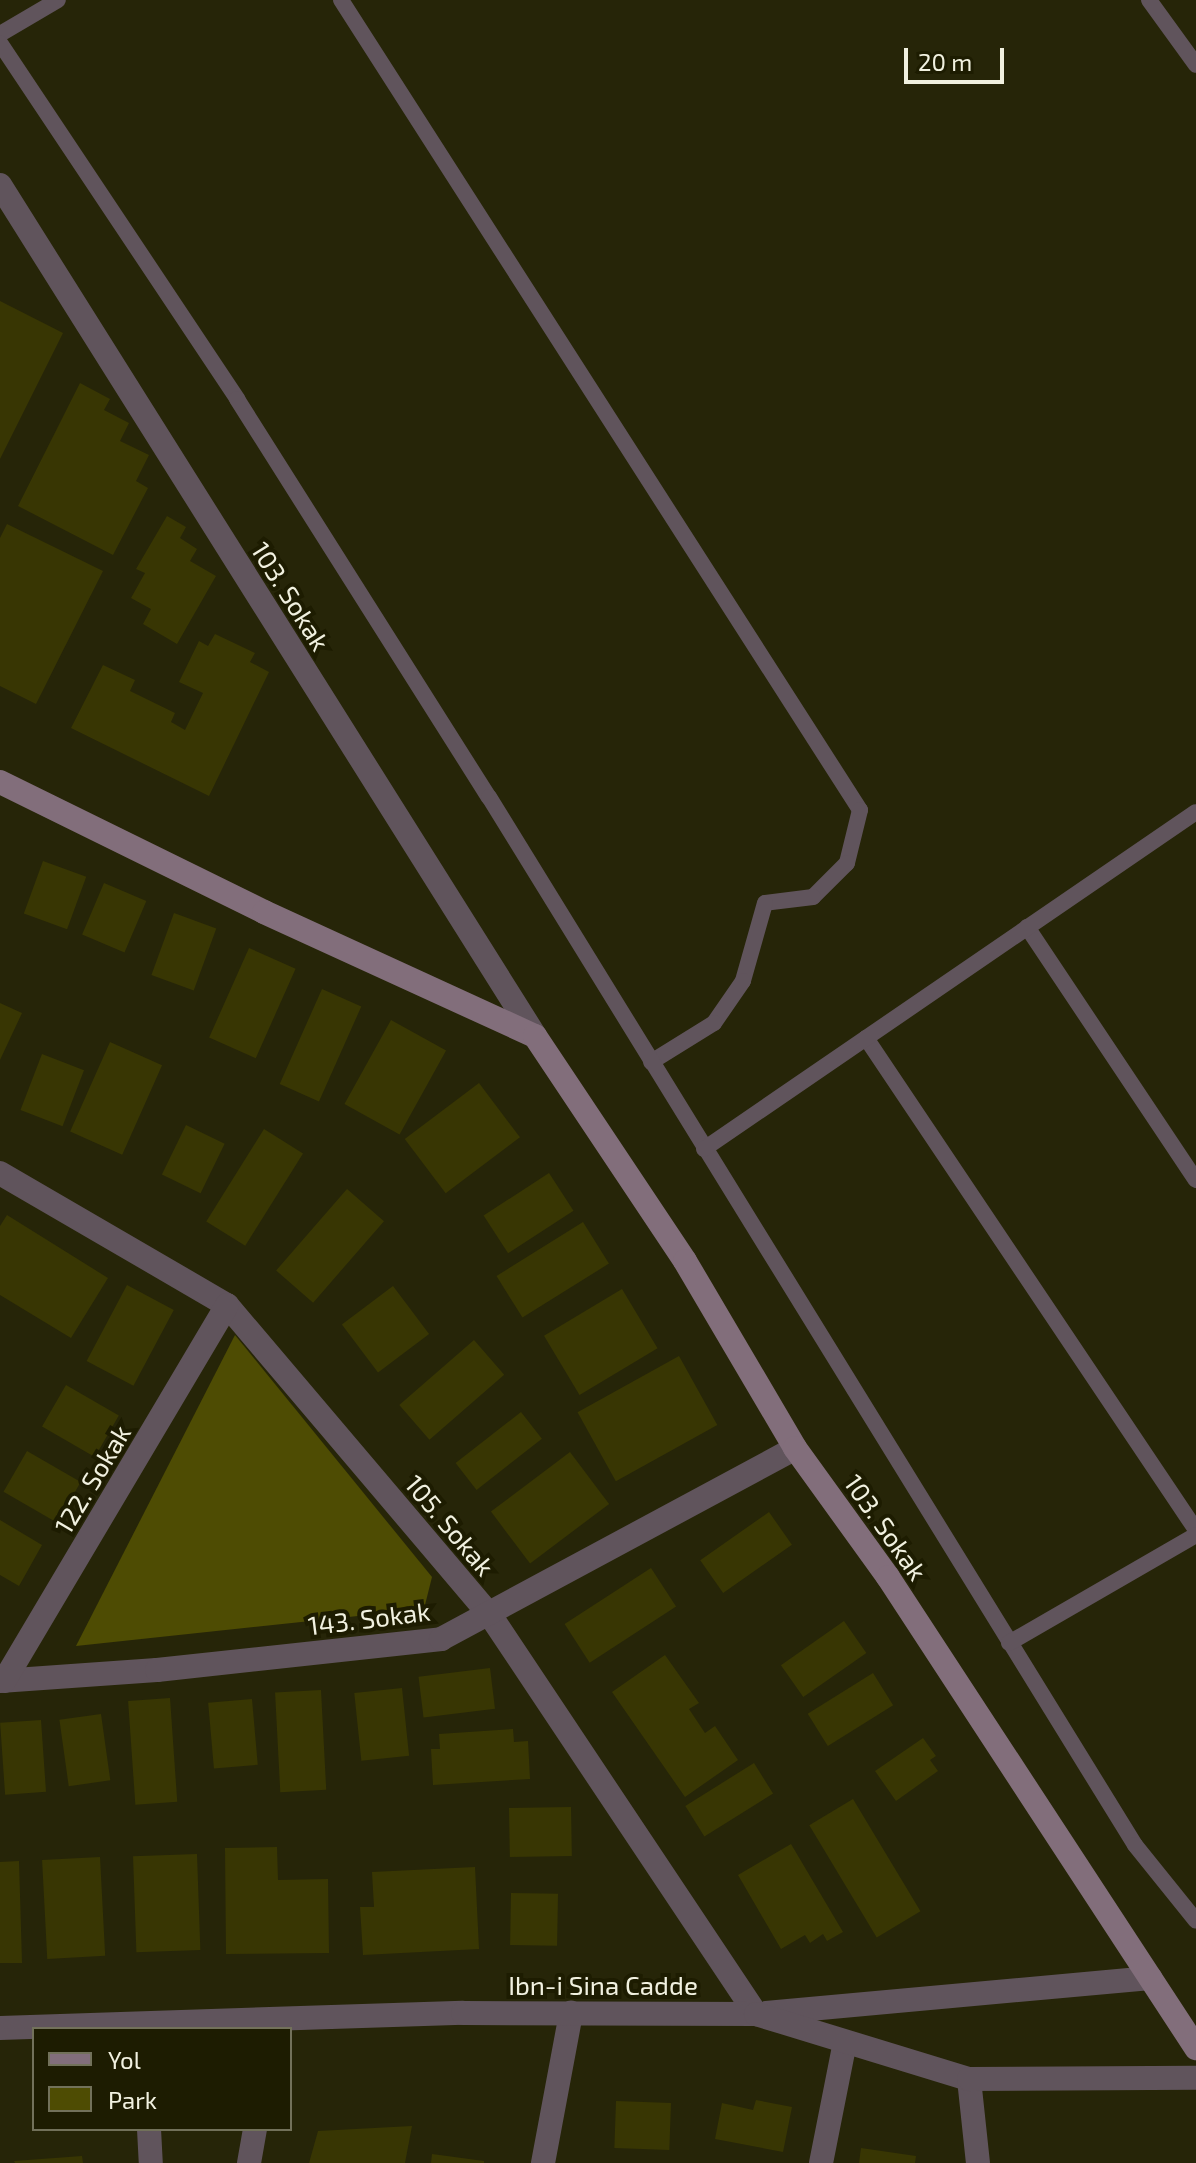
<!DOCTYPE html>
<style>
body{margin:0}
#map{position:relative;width:1196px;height:2163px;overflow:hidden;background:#262508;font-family:"Exo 2",sans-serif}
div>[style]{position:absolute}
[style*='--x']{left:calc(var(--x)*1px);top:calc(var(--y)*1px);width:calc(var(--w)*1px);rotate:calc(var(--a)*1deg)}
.green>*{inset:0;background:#4e4c03}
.building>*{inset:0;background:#383603;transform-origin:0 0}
.service>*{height:16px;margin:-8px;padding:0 8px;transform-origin:8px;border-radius:8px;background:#60545c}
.minor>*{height:24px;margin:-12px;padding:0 12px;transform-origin:12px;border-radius:12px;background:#60545c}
.tertiary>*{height:24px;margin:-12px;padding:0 12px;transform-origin:12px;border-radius:12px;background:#60545c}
.secondary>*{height:24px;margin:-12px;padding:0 12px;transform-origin:12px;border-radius:12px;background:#826e7b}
span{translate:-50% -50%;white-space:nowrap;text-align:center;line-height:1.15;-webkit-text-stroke:8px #1d1c01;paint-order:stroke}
.street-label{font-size:26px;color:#f1f1e0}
.legend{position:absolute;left:32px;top:2027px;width:260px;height:104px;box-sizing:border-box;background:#1d1c01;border:2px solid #72715a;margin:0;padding:10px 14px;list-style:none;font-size:24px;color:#f1f1e0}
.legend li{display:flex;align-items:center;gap:16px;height:40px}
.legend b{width:40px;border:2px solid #72715a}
.scale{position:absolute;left:904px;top:48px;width:100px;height:36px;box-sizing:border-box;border:4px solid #f1f1e0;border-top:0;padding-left:10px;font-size:24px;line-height:28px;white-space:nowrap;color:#f1f1e0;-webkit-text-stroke:6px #1d1c01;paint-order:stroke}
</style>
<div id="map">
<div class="green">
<div style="clip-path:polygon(235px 1335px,432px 1577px,424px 1609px,76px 1646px)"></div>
</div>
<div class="building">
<div style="clip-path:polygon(0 301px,63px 333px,0 459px)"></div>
<div style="clip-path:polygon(80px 383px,110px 399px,104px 410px,129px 423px,120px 441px,149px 455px,136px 481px,148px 488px,113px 555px,18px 506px)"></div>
<div style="clip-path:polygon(167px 516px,186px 527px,180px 538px,197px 549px,190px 561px,216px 576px,177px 644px,143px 624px,151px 609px,131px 598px,145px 573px,136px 569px)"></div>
<div style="clip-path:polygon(7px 524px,103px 571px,36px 704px,0 686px,0 538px)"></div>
<div style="clip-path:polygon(215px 634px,255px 653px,250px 662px,269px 672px,209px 796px,71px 728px,103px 665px,135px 680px,130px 691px,175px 713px,171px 722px,185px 730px,203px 693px,179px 682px,199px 641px,208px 646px)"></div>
<div style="left:43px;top:861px;width:46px;height:56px;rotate:20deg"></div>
<div style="left:104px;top:883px;width:46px;height:56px;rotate:23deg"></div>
<div style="left:174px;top:913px;width:45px;height:66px;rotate:20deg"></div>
<div style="left:249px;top:948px;width:51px;height:98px;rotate:24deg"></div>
<div style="left:322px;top:989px;width:43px;height:104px;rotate:24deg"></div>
<div style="clip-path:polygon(0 1003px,22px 1013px,0 1060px)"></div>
<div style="left:391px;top:1020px;width:63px;height:96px;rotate:29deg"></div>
<div style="left:110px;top:1042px;width:57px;height:98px;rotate:24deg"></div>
<div style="left:42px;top:1054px;width:45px;height:60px;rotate:21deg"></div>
<div style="left:479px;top:1083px;width:68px;height:93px;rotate:53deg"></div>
<div style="left:186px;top:1125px;width:43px;height:55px;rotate:26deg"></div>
<div style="left:264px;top:1129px;width:46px;height:109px;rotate:32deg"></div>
<div style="left:549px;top:1173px;width:45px;height:78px;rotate:57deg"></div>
<div style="left:347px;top:1189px;width:49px;height:108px;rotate:41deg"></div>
<div style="clip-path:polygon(7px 1215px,108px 1278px,71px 1338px,0 1295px,0 1226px)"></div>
<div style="left:583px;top:1222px;width:49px;height:102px;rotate:58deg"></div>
<div style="left:127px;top:1285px;width:53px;height:86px;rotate:28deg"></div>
<div style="left:393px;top:1286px;width:60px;height:64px;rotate:53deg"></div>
<div style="left:622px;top:1289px;width:69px;height:91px;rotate:59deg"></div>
<div style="left:474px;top:1340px;width:46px;height:99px;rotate:49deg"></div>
<div style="left:679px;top:1356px;width:79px;height:116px;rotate:61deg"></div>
<div style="left:66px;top:1385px;width:61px;height:48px;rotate:30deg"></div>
<div style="left:521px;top:1412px;width:34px;height:83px;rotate:52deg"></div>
<div style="left:27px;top:1451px;width:62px;height:47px;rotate:30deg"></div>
<div style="left:570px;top:1452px;width:65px;height:99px;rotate:53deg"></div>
<div style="left:769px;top:1512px;width:40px;height:84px;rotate:55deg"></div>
<div style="clip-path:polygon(0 1520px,42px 1545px,19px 1586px,0 1575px)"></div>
<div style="left:651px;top:1568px;width:46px;height:103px;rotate:57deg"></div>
<div style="left:844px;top:1621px;width:39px;height:77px;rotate:55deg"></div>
<div style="clip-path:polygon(665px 1655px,699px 1703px,689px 1709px,705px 1733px,715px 1726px,738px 1760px,685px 1797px,612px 1692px)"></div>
<div style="left:490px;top:1668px;width:41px;height:72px;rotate:83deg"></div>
<div style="left:873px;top:1673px;width:38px;height:77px;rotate:58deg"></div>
<div style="left:402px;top:1688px;width:68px;height:48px;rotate:84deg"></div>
<div style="left:321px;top:1690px;width:100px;height:46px;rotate:87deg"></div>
<div style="left:170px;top:1698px;width:104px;height:42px;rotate:86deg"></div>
<div style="left:252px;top:1699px;width:66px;height:44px;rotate:85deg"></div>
<div style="left:101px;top:1714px;width:67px;height:42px;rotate:82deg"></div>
<div style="left:41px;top:1720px;width:72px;height:41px;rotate:86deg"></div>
<div style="clip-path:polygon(513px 1729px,514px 1742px,528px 1741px,530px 1779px,433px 1785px,431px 1749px,440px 1749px,439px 1734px)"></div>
<div style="clip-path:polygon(923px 1738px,936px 1756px,930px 1760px,938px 1771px,896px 1801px,875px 1771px)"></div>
<div style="left:754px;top:1763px;width:36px;height:81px;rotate:58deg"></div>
<div style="left:853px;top:1799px;width:131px;height:51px;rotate:59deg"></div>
<div style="left:571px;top:1807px;width:49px;height:62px;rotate:89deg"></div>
<div style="clip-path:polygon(791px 1844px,843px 1932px,827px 1941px,823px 1934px,810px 1943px,805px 1935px,781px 1949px,738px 1875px)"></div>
<div style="clip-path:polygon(277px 1847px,278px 1880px,328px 1879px,329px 1953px,226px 1954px,225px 1848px)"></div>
<div style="left:197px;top:1854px;width:96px;height:64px;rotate:88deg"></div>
<div style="left:100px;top:1857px;width:99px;height:58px;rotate:87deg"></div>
<div style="clip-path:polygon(19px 1861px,22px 1963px,0 1963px,0 1862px)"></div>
<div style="clip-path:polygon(475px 1867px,479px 1949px,363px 1955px,360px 1907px,374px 1907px,372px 1872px)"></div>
<div style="left:511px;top:1893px;width:47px;height:52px;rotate:1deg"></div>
<div style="clip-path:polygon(756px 2100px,792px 2107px,783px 2152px,715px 2139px,722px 2103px,753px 2110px)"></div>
<div style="left:616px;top:2101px;width:55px;height:47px;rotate:2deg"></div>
<div style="clip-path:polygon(412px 2126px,405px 2163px,309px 2163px,318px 2131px)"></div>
<div style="clip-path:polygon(861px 2148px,916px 2156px,915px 2163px,859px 2163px)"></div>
<div style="clip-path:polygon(432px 2154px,484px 2161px,484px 2163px,431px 2163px)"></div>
<div style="clip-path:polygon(82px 2156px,83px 2163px,15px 2163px,14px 2161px)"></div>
</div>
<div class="service">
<div style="--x:341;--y:0;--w:962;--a:57.35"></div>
<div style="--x:860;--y:810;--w:55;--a:103.8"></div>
<div style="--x:847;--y:863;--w:48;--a:135"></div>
<div style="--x:813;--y:897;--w:48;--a:172.9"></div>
<div style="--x:765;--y:903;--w:81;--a:105.8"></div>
<div style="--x:743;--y:981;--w:51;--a:124.6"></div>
<div style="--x:714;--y:1023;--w:74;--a:148.2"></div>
<div style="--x:1149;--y:0;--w:80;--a:54.1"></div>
<div style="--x:0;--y:34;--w:67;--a:-30.4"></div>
<div style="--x:0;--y:43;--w:428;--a:56.3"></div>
<div style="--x:237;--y:399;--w:471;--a:57.7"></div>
<div style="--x:489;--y:797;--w:1231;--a:58.35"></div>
<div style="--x:1135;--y:1845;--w:97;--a:51.2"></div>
<div style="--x:1027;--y:927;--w:304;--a:56.3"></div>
<div style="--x:866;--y:1038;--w:592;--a:56.15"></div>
<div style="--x:704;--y:1149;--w:596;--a:-34.41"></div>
<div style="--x:1009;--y:1643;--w:216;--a:-30"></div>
</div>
<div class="minor">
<div style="--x:0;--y:1173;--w:263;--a:30.2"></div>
<div style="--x:227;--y:1305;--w:407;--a:49.7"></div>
<div style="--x:490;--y:1615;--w:480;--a:56.3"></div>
<div style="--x:0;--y:1681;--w:157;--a:-4"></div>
<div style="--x:157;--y:1670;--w:286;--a:-6.2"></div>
<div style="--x:441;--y:1639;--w:402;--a:-28.3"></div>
<div style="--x:4;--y:1681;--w:437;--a:-59.3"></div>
<div style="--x:969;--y:2079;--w:84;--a:83.9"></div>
<div style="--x:149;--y:2129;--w:34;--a:87"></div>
<div style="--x:249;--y:2163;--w:35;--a:-80"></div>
<div style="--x:543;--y:2163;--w:153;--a:-79.4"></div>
<div style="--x:821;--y:2163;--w:123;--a:-78.8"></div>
</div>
<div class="tertiary">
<div style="--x:0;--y:185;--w:1005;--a:57.84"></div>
<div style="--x:766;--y:2013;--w:386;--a:-5.2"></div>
<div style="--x:0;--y:2028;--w:463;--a:-1.9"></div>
<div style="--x:463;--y:2013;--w:293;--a:0.2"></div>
<div style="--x:756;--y:2014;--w:223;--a:17"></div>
<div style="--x:969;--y:2079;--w:227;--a:-0.3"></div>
</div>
<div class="secondary">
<div style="--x:0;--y:782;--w:294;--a:26.2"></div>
<div style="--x:264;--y:912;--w:298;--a:24.6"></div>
<div style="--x:535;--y:1036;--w:270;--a:56.3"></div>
<div style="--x:685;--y:1261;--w:217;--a:59.5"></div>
<div style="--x:795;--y:1448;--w:159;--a:54.2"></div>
<div style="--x:888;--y:1577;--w:563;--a:56.82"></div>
</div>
<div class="street-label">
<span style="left:291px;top:596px;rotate:58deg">103. Sokak</span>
<span style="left:92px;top:1479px;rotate:-59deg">122. Sokak</span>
<span style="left:450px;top:1525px;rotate:50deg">105. Sokak</span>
<span style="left:886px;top:1527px;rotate:55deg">103. Sokak</span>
<span style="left:369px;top:1618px;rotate:-7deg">143. Sokak</span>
<span style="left:603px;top:1985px">Ibn-i Sina Cadde</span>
</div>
<ul class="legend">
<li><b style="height:10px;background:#826e7b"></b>Yol</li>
<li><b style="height:22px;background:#4e4c03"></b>Park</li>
</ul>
<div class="scale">20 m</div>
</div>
